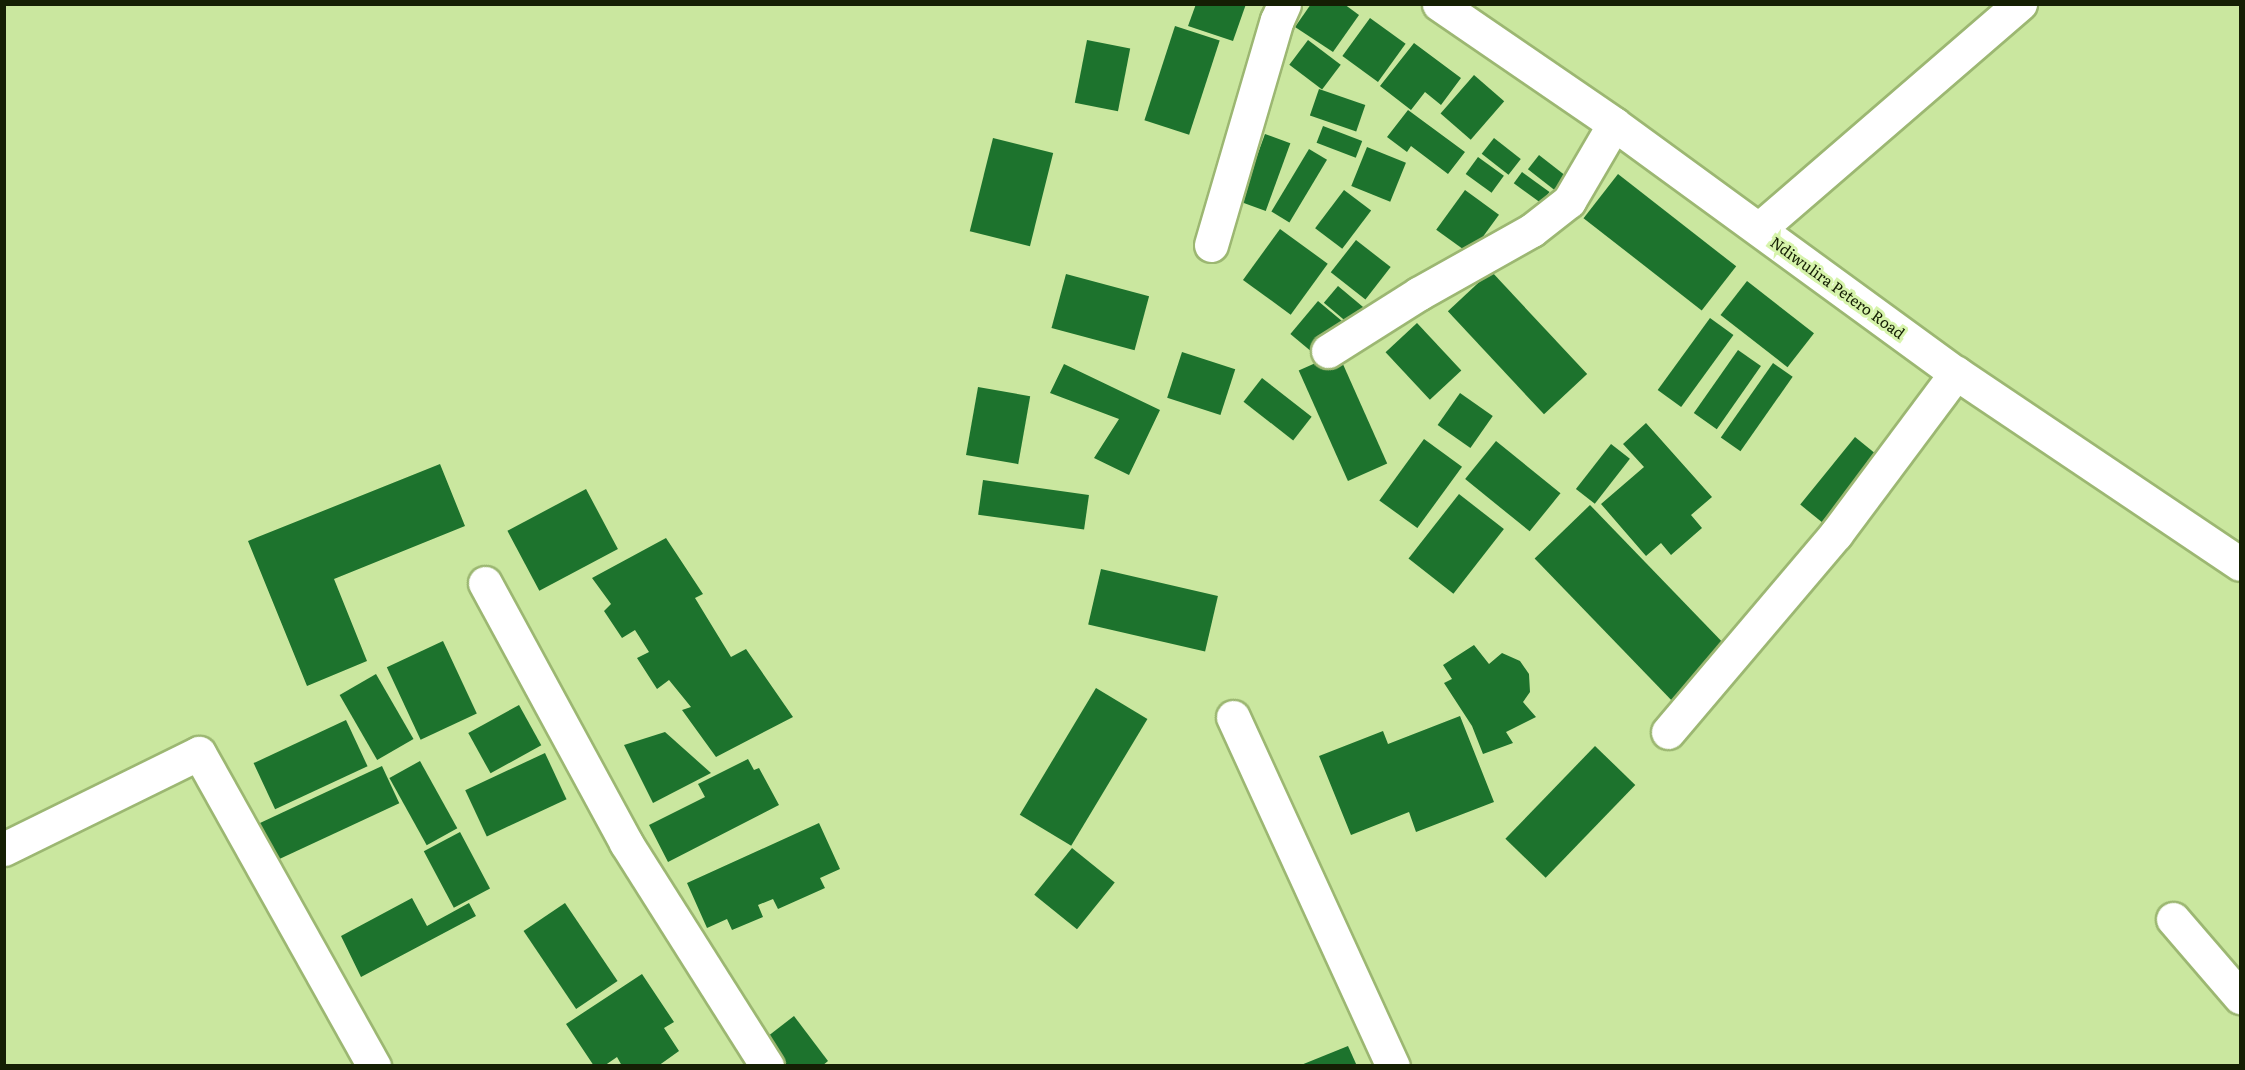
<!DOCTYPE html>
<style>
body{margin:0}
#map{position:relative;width:2245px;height:1070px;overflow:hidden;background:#cae79f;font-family:Literata,serif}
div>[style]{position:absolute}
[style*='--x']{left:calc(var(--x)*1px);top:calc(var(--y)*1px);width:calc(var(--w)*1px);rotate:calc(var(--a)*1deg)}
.building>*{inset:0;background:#1d732d;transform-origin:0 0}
.roads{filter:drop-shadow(2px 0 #9cb772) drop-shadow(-2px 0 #9cb772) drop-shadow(0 2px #9cb772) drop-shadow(0 -2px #9cb772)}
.minor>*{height:33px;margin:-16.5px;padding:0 16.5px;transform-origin:16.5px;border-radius:16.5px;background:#fff}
span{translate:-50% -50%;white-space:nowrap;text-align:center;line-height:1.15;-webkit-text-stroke:6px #d7f4ac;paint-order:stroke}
.street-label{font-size:15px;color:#151f04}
.frame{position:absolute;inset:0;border:6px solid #151f04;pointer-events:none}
</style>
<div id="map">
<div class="building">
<div style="clip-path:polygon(1196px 4px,1246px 4px,1233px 41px,1188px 26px)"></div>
<div style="clip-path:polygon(1311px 4px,1344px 4px,1359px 15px,1333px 52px,1295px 27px)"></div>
<div style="left:1370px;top:18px;width:44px;height:47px;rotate:36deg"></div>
<div style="left:1175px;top:26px;width:47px;height:99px;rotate:18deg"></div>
<div style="left:1087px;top:40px;width:44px;height:64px;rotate:11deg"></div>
<div style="left:1308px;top:40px;width:41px;height:31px;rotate:37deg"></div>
<div style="clip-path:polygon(1414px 43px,1461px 78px,1441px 105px,1425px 92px,1411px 110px,1380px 86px)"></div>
<div style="left:1474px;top:75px;width:40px;height:51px;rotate:41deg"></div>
<div style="left:1319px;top:89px;width:49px;height:28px;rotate:19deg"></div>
<div style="clip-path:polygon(1408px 110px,1465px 152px,1448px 174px,1411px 146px,1407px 152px,1387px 137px)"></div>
<div style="left:1323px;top:126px;width:42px;height:18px;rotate:21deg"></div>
<div style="left:1265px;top:134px;width:27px;height:72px;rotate:20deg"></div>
<div style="left:993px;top:138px;width:62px;height:96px;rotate:14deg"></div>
<div style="left:1494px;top:138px;width:34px;height:20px;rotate:38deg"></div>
<div style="left:1367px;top:147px;width:42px;height:42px;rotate:22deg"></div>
<div style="left:1309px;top:149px;width:21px;height:73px;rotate:31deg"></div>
<div style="left:1539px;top:155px;width:39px;height:18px;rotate:38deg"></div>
<div style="left:1478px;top:157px;width:32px;height:21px;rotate:36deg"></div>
<div style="left:1522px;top:172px;width:34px;height:14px;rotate:36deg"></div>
<div style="left:1618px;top:174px;width:150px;height:56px;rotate:38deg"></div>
<div style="left:1344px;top:190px;width:34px;height:48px;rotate:37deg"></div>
<div style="left:1465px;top:190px;width:42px;height:49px;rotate:36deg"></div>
<div style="left:1280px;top:229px;width:59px;height:63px;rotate:36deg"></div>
<div style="left:1356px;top:240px;width:44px;height:41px;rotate:38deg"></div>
<div style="left:1491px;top:271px;width:141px;height:59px;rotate:47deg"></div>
<div style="left:1066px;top:274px;width:86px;height:56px;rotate:15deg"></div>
<div style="left:1747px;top:281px;width:85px;height:43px;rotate:38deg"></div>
<div style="left:1338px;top:286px;width:39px;height:22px;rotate:40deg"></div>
<div style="left:1318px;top:301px;width:34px;height:43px;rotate:40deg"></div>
<div style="left:1710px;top:318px;width:29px;height:89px;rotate:36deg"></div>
<div style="left:1417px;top:323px;width:65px;height:43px;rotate:47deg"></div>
<div style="left:1738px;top:350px;width:28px;height:77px;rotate:35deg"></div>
<div style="left:1182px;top:352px;width:56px;height:48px;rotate:18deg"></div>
<div style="left:1338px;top:353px;width:121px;height:43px;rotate:66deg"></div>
<div style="left:1773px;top:363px;width:24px;height:91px;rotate:35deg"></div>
<div style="clip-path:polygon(1064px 364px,1160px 410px,1129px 475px,1094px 458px,1119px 419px,1050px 393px)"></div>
<div style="left:1262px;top:378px;width:63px;height:30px;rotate:38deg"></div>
<div style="left:978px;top:387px;width:53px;height:69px;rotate:10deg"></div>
<div style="left:1460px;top:393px;width:40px;height:39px;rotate:35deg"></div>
<div style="clip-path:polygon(1646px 423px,1712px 497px,1691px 515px,1702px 528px,1671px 555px,1661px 543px,1646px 556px,1601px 504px,1644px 467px,1623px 444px)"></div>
<div style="left:1855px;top:437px;width:36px;height:87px;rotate:39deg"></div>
<div style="left:1424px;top:439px;width:47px;height:76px;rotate:36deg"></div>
<div style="left:1496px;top:441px;width:83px;height:49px;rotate:39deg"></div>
<div style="left:1611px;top:444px;width:24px;height:57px;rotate:38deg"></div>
<div style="clip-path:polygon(440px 464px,465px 526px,334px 579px,367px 661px,307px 686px,248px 541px)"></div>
<div style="left:983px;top:480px;width:107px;height:35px;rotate:8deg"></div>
<div style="left:586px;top:489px;width:68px;height:89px;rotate:62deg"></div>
<div style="left:1459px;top:494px;width:57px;height:82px;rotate:38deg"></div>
<div style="left:1590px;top:505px;width:197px;height:77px;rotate:46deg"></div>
<div style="clip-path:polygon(666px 538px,703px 594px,695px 598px,731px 657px,746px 649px,793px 717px,716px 757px,682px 710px,691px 707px,669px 680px,657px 689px,637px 658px,649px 652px,635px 630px,622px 638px,604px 611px,611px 604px,592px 578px)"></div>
<div style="left:1101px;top:569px;width:120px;height:57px;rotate:13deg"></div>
<div style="left:443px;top:641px;width:80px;height:62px;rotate:65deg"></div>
<div style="clip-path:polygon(1474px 645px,1489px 664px,1502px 653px,1520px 661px,1529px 674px,1530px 692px,1523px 702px,1536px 717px,1506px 732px,1513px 743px,1483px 754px,1472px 726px,1444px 683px,1452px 679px,1443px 665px)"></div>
<div style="left:376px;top:674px;width:75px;height:42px;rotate:60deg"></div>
<div style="left:1096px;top:688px;width:60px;height:148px;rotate:31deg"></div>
<div style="left:519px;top:705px;width:46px;height:58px;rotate:61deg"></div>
<div style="clip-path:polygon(1460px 716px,1494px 802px,1416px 832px,1409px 812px,1351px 835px,1319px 756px,1383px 731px,1388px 744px)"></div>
<div style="left:346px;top:720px;width:51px;height:102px;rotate:65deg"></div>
<div style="clip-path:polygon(665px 732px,711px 773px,653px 803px,624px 745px)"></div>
<div style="left:1595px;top:746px;width:56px;height:129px;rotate:44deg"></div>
<div style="left:545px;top:753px;width:51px;height:88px;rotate:65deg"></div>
<div style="clip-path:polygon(748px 759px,754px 770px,759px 768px,779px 805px,668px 862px,649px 825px,705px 797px,698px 784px)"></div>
<div style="left:420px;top:761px;width:77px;height:35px;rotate:61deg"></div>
<div style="left:382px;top:766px;width:41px;height:137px;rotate:65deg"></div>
<div style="clip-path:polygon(819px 823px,840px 869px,820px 878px,825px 888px,778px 909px,773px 899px,758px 905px,763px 917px,732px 930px,727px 919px,707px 928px,687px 883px)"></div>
<div style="left:460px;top:832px;width:64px;height:41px;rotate:62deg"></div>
<div style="left:1072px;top:848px;width:55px;height:60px;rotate:39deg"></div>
<div style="clip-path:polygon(412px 898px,427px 926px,469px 903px,476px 916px,361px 977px,341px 936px)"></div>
<div style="left:565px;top:903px;width:94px;height:50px;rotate:56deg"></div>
<div style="clip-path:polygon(642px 974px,674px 1022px,664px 1028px,679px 1051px,658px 1066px,622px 1066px,617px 1057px,604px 1066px,594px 1066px,566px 1024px)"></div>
<div style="clip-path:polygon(794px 1016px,828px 1061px,822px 1066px,782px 1066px,763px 1040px)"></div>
<div style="clip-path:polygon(1348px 1046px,1357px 1066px,1301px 1066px,1301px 1065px)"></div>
</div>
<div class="roads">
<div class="minor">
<div style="--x:1439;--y:4;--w:212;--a:34.4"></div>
<div style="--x:1614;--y:124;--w:423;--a:36.1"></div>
<div style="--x:1956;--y:373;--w:342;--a:33.9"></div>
<div style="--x:1759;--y:229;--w:345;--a:-40.8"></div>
<div style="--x:1211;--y:245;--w:234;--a:-73.7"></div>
<div style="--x:1277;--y:20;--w:17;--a:-66"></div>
<div style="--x:1328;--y:351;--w:107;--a:-32.3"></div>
<div style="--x:1418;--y:294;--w:131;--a:-29.3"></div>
<div style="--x:1532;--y:230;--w:47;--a:-38.1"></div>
<div style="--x:1569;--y:201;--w:89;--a:-59.7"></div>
<div style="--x:485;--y:583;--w:296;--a:61.5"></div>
<div style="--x:626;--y:843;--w:264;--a:57.7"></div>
<div style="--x:1233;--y:717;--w:384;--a:65.4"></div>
<div style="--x:1668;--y:732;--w:260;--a:-49.7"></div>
<div style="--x:1836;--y:534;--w:201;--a:-53.3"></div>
<div style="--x:4;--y:849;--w:217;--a:-26.2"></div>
<div style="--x:199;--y:753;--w:359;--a:60.8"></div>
<div style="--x:2173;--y:919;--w:103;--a:49.3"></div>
</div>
</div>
<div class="street-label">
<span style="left:1838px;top:287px;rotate:36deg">Ndiwulira Petero Road</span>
</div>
<div class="frame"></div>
</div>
